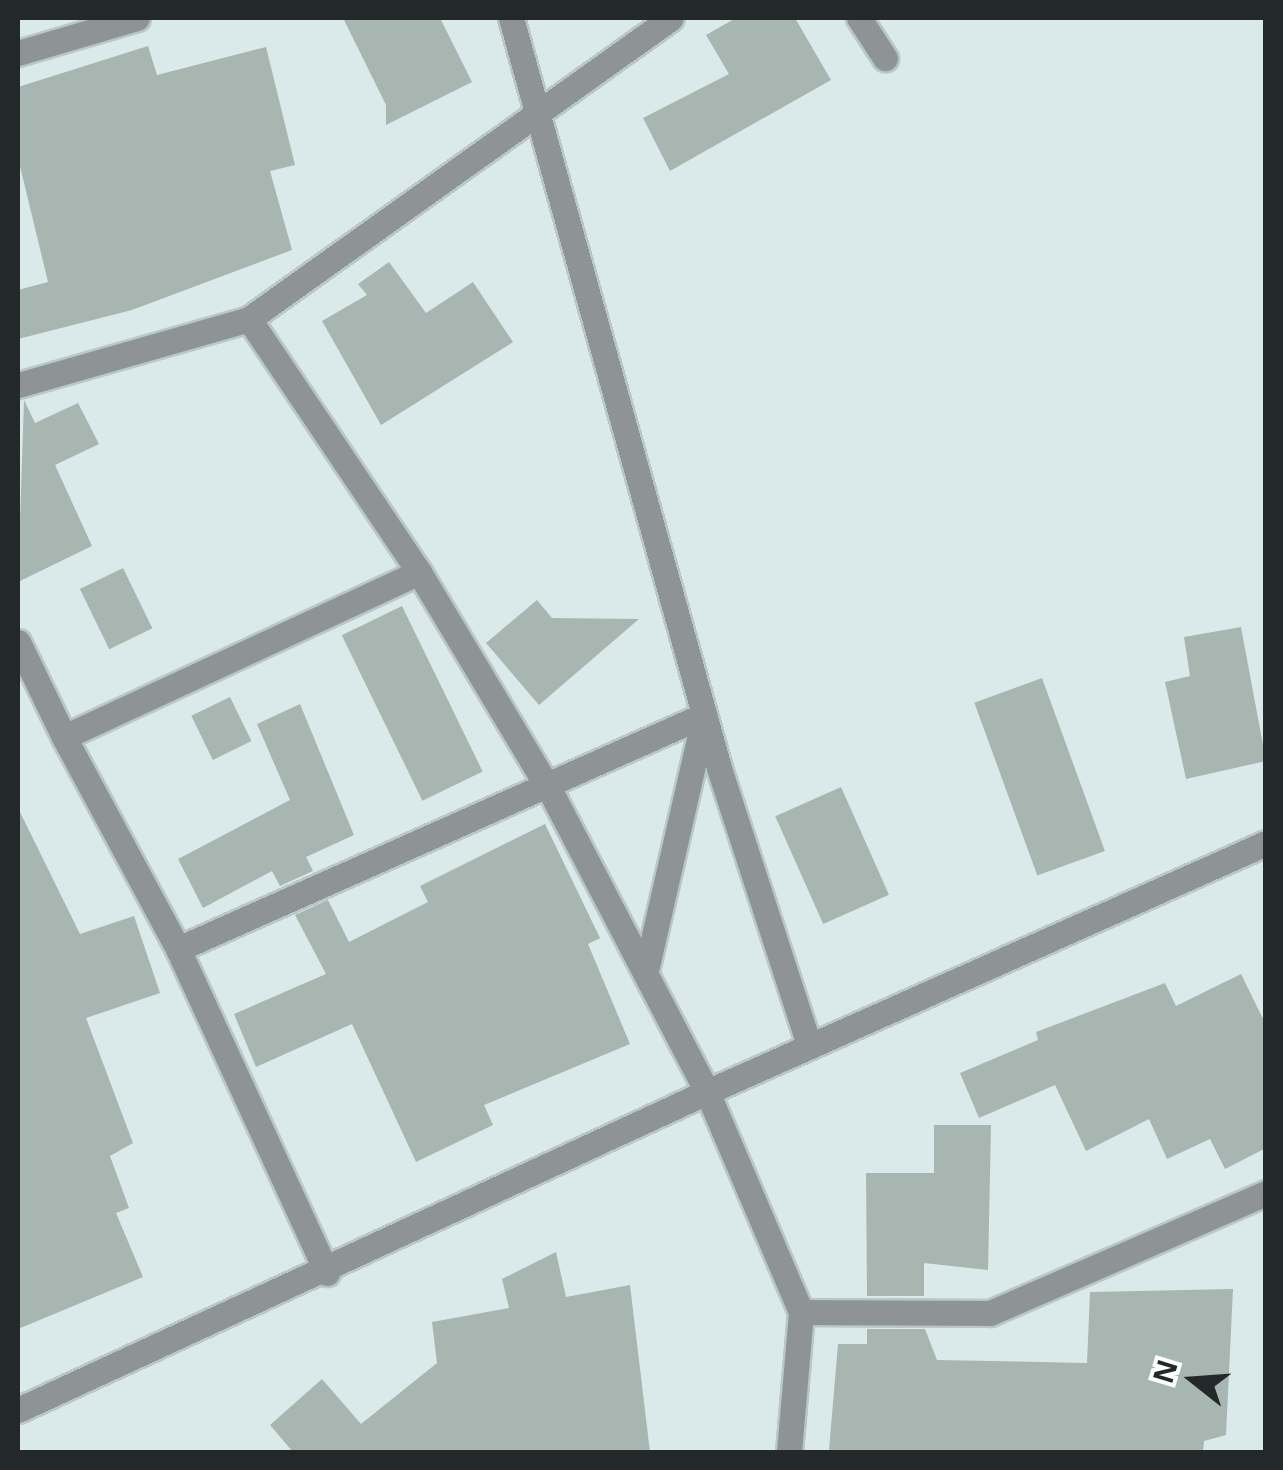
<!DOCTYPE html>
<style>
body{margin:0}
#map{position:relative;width:1283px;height:1470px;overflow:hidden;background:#daeaea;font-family:"Noto Sans",sans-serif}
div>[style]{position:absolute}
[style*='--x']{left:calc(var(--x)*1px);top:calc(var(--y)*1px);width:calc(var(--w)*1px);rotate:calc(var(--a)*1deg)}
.building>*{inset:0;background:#a8b6b1;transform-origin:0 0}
.roads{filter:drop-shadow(2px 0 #b9c7c7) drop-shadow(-2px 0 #b9c7c7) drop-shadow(0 2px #b9c7c7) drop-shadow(0 -2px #b9c7c7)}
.minor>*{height:25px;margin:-12.5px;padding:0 12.5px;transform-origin:12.5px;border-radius:12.5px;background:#8e9496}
span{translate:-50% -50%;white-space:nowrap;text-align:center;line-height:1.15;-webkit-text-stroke:10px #fff;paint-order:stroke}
.frame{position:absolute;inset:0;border:20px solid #232929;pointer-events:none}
.north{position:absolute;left:1143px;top:1330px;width:100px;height:100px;-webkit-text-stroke:8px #fff;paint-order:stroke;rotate:287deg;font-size:28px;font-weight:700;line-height:40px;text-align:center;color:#232929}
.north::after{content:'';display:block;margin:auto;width:35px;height:45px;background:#232929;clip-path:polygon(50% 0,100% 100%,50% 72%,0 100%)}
</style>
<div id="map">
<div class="building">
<div style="clip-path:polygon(343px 18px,440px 18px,472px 82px,386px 125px,386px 105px)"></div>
<div style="clip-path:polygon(736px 18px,795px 18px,831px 80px,670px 171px,643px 118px,729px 74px,706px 35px)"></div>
<div style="clip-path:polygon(148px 46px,157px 75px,266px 47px,295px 165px,270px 171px,292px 250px,132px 310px,18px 339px,18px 290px,48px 282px,18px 158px,18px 87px)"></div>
<div style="clip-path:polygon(389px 262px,426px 313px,473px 282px,513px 342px,381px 425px,322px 321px,367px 295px,358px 284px)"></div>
<div style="clip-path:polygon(24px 400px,35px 423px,78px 403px,99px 444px,55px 465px,92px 546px,18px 582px)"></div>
<div style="left:123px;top:568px;width:67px;height:48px;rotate:64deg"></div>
<div style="clip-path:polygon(537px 600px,552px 618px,639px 619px,539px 705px,486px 643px)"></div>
<div style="left:402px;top:606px;width:184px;height:67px;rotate:64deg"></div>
<div style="clip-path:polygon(1241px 627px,1266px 761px,1186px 779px,1165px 682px,1190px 676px,1184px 637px)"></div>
<div style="left:1042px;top:678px;width:184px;height:72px;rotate:70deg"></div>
<div style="left:230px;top:697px;width:49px;height:43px;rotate:64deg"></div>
<div style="clip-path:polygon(300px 704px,354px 835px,306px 857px,313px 871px,280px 886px,272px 871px,203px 908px,178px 859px,290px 800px,257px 724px)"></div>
<div style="left:841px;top:787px;width:118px;height:72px;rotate:66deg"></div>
<div style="clip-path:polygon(18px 808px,80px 934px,134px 916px,160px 993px,86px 1018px,133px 1143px,110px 1156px,129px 1208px,116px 1213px,143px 1277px,18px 1329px)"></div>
<div style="clip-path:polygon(545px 824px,600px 938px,588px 944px,630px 1044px,484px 1105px,493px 1125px,416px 1162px,352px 1024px,256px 1067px,234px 1014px,326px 974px,295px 915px,328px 900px,349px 942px,428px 902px,420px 886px)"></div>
<div style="clip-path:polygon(1241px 974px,1266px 1025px,1266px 1148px,1225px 1169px,1210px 1139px,1167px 1159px,1149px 1119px,1086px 1151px,1055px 1085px,979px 1118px,960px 1073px,1038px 1040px,1036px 1032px,1165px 983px,1176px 1006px)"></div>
<div style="clip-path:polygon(934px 1125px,991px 1125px,988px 1270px,924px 1263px,924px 1296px,867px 1296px,866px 1173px,934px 1173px)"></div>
<div style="clip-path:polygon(556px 1252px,566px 1297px,630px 1285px,650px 1452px,293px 1452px,270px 1425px,322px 1379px,361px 1424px,437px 1363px,432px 1322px,509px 1308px,502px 1279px)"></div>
<div style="clip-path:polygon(1233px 1289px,1226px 1435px,1204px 1441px,1203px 1452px,829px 1450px,838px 1344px,867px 1344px,867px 1329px,925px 1329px,937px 1360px,1087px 1363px,1090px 1292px)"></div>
</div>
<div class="roads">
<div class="minor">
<div style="--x:511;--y:18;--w:778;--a:74.5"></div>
<div style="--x:719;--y:768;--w:291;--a:72"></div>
<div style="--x:859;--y:18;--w:48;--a:57"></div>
<div style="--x:18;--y:53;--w:124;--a:-16.4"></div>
<div style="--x:18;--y:385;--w:240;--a:-15.9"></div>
<div style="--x:249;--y:319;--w:518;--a:-35.5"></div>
<div style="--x:18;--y:642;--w:106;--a:64.2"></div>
<div style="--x:64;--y:737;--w:391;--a:-24.9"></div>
<div style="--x:64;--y:737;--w:241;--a:61.7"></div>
<div style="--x:647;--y:966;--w:255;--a:-77.1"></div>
<div style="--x:327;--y:1273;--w:357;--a:-114.7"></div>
<div style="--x:178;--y:949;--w:576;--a:-23.98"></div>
<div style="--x:801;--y:1312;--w:189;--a:0.3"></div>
<div style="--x:990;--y:1313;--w:301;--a:-23.5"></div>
<div style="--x:18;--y:1410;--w:759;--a:-24.78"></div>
<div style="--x:707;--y:1092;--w:339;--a:-117.5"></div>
<div style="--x:550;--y:791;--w:255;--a:-120.9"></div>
<div style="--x:419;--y:572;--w:305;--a:-123.9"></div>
<div style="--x:789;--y:1452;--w:141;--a:-85.1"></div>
<div style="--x:801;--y:1312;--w:239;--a:-113.1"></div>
<div style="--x:707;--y:1092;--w:612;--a:-24.01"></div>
</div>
</div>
<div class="frame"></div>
<div class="north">N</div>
</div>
